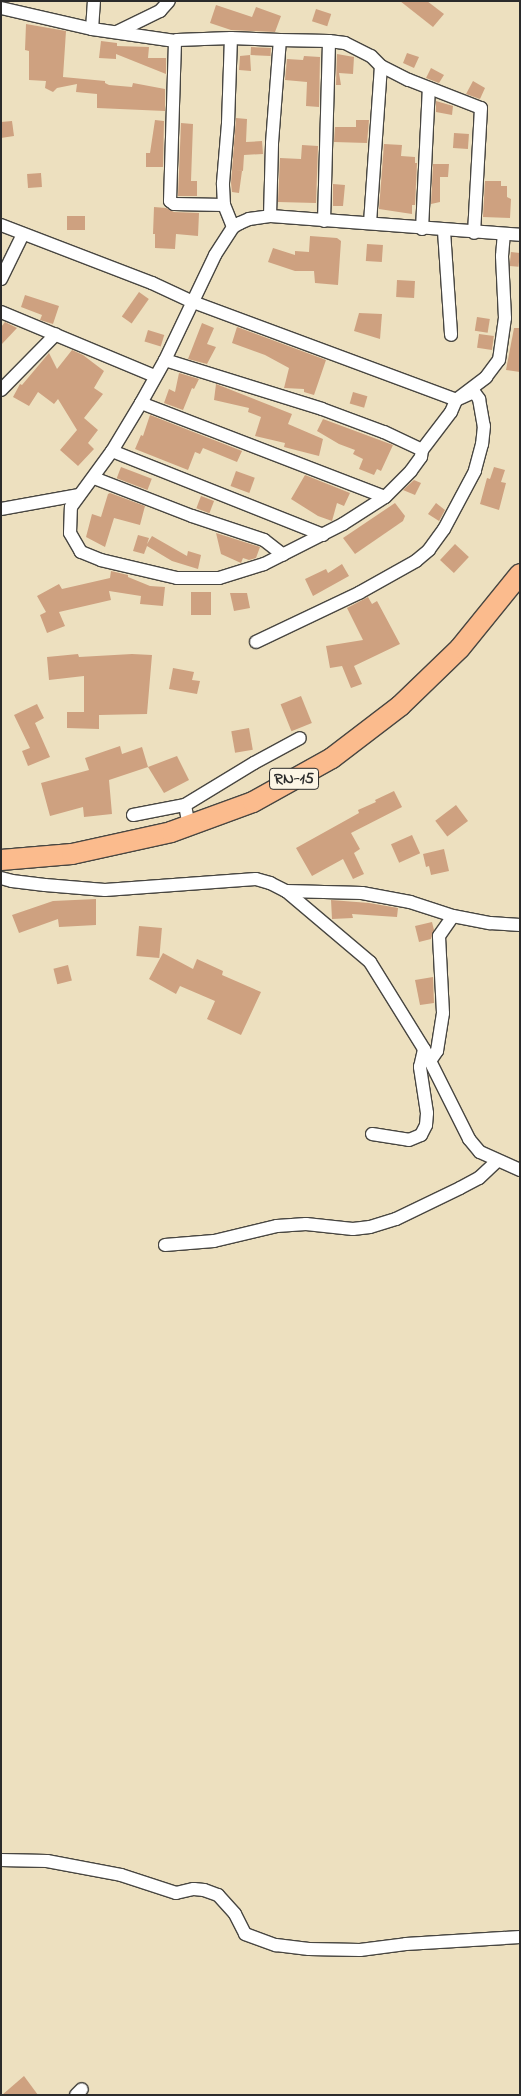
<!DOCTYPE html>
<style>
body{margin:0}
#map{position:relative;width:521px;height:2096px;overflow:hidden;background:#ede0bf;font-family:"Indie Flower",sans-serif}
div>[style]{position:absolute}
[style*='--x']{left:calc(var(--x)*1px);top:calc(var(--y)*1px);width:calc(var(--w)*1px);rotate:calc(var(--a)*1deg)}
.building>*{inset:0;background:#cea180;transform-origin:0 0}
.roads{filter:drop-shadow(1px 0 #484641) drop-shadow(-1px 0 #484641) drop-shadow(0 1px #484641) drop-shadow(0 -1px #484641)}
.minor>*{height:12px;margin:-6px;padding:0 6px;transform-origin:6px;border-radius:6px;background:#fff}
.primary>*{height:20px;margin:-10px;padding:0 10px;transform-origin:10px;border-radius:10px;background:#fbbb8d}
span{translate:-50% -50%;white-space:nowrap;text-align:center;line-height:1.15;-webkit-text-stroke:4px #fcf5e5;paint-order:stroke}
.shield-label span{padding:1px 4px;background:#fcf5e5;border:1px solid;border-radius:4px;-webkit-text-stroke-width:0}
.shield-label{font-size:16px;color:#2b2b2b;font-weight:700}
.frame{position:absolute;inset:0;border:2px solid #2b2b2b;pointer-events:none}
</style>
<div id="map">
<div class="building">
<div style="clip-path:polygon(400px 1px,427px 1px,444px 14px,433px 27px)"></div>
<div style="clip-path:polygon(216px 5px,252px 17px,256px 7px,281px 16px,275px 32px,231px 30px,210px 23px)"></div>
<div style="left:316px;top:9px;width:16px;height:13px;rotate:18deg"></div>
<div style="clip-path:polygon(26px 24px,66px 31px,63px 77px,105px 81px,105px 83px,109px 85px,132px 87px,133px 83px,165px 89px,165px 111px,97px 108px,97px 94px,76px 92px,77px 84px,57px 88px,53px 92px,45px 88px,46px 81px,29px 80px,29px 51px,25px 50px)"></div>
<div style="clip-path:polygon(101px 41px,117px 43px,117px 46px,149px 47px,148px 58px,166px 58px,166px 74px,116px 54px,116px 59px,99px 58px)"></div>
<div style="left:251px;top:47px;width:20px;height:8px;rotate:3deg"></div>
<div style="clip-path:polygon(407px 53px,419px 57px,414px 68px,403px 63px)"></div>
<div style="clip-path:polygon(337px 54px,354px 57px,353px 74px,339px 73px,341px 85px,336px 85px)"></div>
<div style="clip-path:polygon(250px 55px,251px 71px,239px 70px,240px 56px)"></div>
<div style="clip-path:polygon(304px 56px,320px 57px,319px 107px,306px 106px,307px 82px,285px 80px,287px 59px,303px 60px)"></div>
<div style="clip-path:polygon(431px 68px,444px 75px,439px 83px,426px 78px)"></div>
<div style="clip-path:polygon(473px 81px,485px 88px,480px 99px,466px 94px)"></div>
<div style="clip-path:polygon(436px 101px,453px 106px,452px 115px,436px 112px)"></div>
<div style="clip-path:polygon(236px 118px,247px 119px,246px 142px,262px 141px,263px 154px,244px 155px,243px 171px,235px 170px,242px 171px,239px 193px,232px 192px,231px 183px)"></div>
<div style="clip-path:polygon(155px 120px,164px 121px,163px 167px,146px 167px,146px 153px,150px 153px)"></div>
<div style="clip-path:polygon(356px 120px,369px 120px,367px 143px,334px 142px,335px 127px,356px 127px)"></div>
<div style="clip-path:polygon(12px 121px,14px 136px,1px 138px,1px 122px)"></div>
<div style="clip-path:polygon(181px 123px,193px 124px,191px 181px,197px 181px,197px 196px,178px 196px)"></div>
<div style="left:454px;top:133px;width:15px;height:15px;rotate:4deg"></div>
<div style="clip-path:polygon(384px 144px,402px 145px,401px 156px,415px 157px,415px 163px,417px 163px,415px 205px,412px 205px,412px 214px,379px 209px)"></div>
<div style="clip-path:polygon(302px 145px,318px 146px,316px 203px,278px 202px,280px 158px,301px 159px)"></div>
<div style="clip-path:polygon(433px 164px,449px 164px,448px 177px,440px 177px,440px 202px,431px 204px)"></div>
<div style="left:41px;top:173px;width:14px;height:14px;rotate:86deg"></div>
<div style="clip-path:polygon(485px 181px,501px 181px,501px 186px,507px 186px,507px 197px,511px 199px,510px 218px,483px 217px)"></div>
<div style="clip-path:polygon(333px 184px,345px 185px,343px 206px,333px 206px)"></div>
<div style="clip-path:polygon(154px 207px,166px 208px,174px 212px,199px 213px,198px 236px,176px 234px,175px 249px,155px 248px,155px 234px,153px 234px)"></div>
<div style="left:85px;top:216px;width:14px;height:18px;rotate:90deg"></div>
<div style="clip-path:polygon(310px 236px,337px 238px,341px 241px,338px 285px,315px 283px,314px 271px,295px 271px,268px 262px,273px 248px,295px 255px,295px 251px,309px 252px)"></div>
<div style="left:367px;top:244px;width:16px;height:17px;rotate:4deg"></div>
<div style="left:511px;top:252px;width:9px;height:14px;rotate:6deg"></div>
<div style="left:397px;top:280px;width:18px;height:17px;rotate:3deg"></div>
<div style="left:139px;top:292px;width:12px;height:30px;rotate:35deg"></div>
<div style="clip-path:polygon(25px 295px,59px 306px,53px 324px,40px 320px,42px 315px,21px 307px)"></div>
<div style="clip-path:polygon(359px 313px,382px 314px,380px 339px,354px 331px)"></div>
<div style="left:477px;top:317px;width:13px;height:14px;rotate:9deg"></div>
<div style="clip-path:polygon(5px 322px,17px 328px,1px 345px,1px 327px)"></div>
<div style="clip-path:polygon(202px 323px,214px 328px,207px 344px,216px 347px,207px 364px,188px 359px)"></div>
<div style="clip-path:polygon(237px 327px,326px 360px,314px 395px,304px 392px,304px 389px,284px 388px,289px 368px,265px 355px,232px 343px)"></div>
<div style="clip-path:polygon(514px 328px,520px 328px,520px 372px,506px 370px)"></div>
<div style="left:148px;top:330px;width:17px;height:12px;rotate:17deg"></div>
<div style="left:479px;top:334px;width:15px;height:14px;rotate:8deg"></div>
<div style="clip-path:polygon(72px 350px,83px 355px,104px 371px,94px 388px,103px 394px,84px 418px,98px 430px,88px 443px,94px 449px,78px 466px,60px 450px,77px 430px,58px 399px,54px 404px,38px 392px,29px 406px,13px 397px,20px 384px,22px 385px,49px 353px,57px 369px)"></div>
<div style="clip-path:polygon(179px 373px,199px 379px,194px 389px,192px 388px,183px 410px,164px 403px,169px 389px,175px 392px)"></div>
<div style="clip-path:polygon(216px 384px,292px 414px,288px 424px,323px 439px,319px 456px,284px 447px,285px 443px,255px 436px,261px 417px,248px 412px,249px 408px,214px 400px)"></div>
<div style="left:353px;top:392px;width:15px;height:12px;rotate:16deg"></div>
<div style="clip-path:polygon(150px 415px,242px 451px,237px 462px,203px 448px,200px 454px,195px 452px,188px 470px,135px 449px,141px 435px,143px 436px)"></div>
<div style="clip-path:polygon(323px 419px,393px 445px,381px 471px,377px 469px,374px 475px,359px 469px,363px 459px,353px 454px,355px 450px,339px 444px,317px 431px)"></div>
<div style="left:121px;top:467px;width:33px;height:12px;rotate:21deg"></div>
<div style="clip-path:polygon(494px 467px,505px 470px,501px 482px,506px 483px,499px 510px,480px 504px,487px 478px,490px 479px)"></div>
<div style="left:236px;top:471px;width:20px;height:16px;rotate:20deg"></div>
<div style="clip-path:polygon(305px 475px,350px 493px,344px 506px,337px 503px,332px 521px,318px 516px,291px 499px)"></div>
<div style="clip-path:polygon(414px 480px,421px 483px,415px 495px,403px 490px)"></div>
<div style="clip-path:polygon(110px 493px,145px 506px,140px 525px,114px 518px,105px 547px,86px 537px,92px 514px,101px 517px,108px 494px)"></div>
<div style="left:201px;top:496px;width:14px;height:13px;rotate:21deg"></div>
<div style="clip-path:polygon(395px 503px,405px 516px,403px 521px,355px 554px,343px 538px)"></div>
<div style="clip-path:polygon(436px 503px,445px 510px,439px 521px,428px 514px)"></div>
<div style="clip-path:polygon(216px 533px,260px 547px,256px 558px,249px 560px,243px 558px,241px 563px,221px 554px)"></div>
<div style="clip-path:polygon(138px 535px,149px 538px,147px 544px,152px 536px,187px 556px,188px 551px,201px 555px,198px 569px,172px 561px,147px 546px,144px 554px,133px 551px)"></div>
<div style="left:455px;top:544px;width:19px;height:22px;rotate:43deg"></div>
<div style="clip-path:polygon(342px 564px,349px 576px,313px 596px,305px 579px,326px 569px,328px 573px)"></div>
<div style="clip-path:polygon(111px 571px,128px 575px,128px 577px,150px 586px,165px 587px,163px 606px,140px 604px,141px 596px,109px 591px,111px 600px,59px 612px,65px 626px,47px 633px,40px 615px,46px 612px,37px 596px,59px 584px,62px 589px,110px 578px)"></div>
<div style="left:191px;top:592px;width:20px;height:23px"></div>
<div style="clip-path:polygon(230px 593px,247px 593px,250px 608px,234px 611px)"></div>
<div style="clip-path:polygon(368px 597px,372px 604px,377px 601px,400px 644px,354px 666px,362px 684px,351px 688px,342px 666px,330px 668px,326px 646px,363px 640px,347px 608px)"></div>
<div style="clip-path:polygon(78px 654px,79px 657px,132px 654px,152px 655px,147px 714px,99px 715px,99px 729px,67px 728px,67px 712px,84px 712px,84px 676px,49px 680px,47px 657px)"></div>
<div style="clip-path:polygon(173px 668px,194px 672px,192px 680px,200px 681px,197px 694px,169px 689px)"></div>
<div style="left:301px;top:696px;width:29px;height:22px;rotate:68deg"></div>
<div style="clip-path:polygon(37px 704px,44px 718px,35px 723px,50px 757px,28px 766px,22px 751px,30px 748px,14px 715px)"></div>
<div style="left:249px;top:728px;width:22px;height:18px;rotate:80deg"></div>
<div style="clip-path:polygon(120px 746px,122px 754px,142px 747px,148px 767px,109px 780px,112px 814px,84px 817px,83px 807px,50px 816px,41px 783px,89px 770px,85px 758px)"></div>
<div style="clip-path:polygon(177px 756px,189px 780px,164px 793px,148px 767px)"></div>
<div style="clip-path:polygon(394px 791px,402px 807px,351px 833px,360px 849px,354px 853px,364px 874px,353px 879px,343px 859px,312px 876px,296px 848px,359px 813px,358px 810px,376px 802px,375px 800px)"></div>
<div style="left:456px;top:805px;width:20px;height:26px;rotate:53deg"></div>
<div style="left:412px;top:835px;width:20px;height:23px;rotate:66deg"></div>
<div style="clip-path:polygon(444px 849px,449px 871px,431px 875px,429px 866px,426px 867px,423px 854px)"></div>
<div style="clip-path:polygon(96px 899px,96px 925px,59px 927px,58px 919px,19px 933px,12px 915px,53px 901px)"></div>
<div style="clip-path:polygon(331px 900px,369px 903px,398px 908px,397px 917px,352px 914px,353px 918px,332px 919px)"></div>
<div style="clip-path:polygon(432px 922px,434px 930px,431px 939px,419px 942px,415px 926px)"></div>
<div style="left:139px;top:926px;width:23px;height:30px;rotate:5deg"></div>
<div style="clip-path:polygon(163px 953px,193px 969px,197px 959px,223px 971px,222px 975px,261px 992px,241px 1035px,207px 1019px,215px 1001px,180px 986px,176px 994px,149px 979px)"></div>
<div style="left:68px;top:965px;width:16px;height:15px;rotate:76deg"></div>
<div style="clip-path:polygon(433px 977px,434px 1003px,420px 1005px,415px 980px)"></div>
<div style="clip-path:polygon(24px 2076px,38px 2095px,2px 2095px)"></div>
</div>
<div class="roads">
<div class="minor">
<div style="--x:1;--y:8;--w:93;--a:13"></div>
<div style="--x:92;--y:29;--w:84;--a:8.2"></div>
<div style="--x:92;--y:29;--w:28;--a:-86"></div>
<div style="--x:117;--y:32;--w:48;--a:-26"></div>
<div style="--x:160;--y:11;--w:13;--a:-48"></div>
<div style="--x:224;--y:205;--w:50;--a:-178.9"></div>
<div style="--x:174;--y:204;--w:5;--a:-143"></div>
<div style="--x:170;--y:201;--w:159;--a:-88.2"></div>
<div style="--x:175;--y:42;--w:3;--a:-45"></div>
<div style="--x:177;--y:40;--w:54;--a:-2.1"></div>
<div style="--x:270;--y:216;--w:73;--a:-88.4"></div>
<div style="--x:272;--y:143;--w:103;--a:-85.6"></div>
<div style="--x:280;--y:40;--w:49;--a:1.2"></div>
<div style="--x:329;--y:41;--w:16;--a:7"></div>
<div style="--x:345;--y:43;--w:29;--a:27"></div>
<div style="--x:371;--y:56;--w:14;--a:45"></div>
<div style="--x:381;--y:66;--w:31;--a:27"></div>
<div style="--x:409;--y:80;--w:77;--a:21.3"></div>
<div style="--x:481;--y:108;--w:125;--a:93.2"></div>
<div style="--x:324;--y:221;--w:180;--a:-88.4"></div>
<div style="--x:370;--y:223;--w:157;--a:-86"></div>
<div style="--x:1;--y:225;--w:162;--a:21"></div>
<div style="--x:152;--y:283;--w:45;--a:24.9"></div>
<div style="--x:193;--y:302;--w:281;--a:20.4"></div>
<div style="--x:456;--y:400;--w:20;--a:-24"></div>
<div style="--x:474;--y:392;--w:9;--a:54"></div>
<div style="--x:479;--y:399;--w:27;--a:80"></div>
<div style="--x:484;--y:426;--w:18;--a:96"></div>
<div style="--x:482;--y:444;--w:28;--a:105"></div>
<div style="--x:475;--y:471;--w:66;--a:118.1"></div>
<div style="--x:444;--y:529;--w:26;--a:126"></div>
<div style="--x:429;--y:550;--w:17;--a:140"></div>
<div style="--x:416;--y:561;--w:65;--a:150.7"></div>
<div style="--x:359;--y:593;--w:114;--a:154.6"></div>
<div style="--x:233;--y:227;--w:24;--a:-112"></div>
<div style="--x:224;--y:205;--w:22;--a:-93"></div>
<div style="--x:223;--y:183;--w:60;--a:-85.2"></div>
<div style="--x:228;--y:123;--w:85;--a:-88"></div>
<div style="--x:231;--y:38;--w:49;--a:2.3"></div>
<div style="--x:422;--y:229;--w:141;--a:-87.2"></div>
<div style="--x:444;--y:231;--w:104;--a:86.1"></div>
<div style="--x:1;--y:279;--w:50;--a:-63.9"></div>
<div style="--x:1;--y:312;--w:167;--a:22.6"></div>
<div style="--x:165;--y:360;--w:164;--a:17.3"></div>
<div style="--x:322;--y:409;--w:66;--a:20.4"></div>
<div style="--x:384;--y:432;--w:42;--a:25.3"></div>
<div style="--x:422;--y:450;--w:48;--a:-52.7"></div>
<div style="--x:451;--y:412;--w:13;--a:-67"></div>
<div style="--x:456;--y:400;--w:38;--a:-37"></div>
<div style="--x:486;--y:377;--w:21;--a:-53"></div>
<div style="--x:499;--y:360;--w:42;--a:-81.9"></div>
<div style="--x:505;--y:318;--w:62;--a:-92.8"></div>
<div style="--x:502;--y:256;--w:21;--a:-85"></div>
<div style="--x:1;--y:390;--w:78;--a:-45.5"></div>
<div style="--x:141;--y:403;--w:261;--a:21.1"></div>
<div style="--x:422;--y:450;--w:7;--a:98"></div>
<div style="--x:421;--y:457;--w:17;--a:126"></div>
<div style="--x:411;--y:471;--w:37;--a:135"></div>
<div style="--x:385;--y:497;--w:50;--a:147.3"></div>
<div style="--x:343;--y:524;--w:89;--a:153.1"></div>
<div style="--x:264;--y:564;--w:47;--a:162.7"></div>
<div style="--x:219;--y:578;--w:42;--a:180"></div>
<div style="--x:177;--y:578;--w:78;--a:-166.7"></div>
<div style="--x:101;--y:560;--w:22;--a:-158"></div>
<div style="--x:81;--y:552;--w:22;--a:-120"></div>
<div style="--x:70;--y:533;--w:26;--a:-88"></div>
<div style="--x:71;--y:507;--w:69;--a:-53.8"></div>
<div style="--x:112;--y:451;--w:56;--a:-58.9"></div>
<div style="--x:141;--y:403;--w:49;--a:-60.8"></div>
<div style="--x:165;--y:360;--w:116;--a:-64.5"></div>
<div style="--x:215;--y:255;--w:33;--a:-57"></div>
<div style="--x:233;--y:227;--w:8;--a:-30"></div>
<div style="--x:240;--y:223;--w:10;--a:-24"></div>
<div style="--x:249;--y:219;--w:21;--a:-8"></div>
<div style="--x:270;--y:216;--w:251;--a:4.3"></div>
<div style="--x:112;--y:451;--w:227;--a:21.7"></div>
<div style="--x:94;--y:478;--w:105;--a:21.2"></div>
<div style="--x:192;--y:516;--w:76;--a:18.4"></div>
<div style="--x:264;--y:540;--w:24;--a:38"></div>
<div style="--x:1;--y:509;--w:79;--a:-10.2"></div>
<div style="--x:133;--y:815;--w:53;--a:-10.9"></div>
<div style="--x:189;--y:826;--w:21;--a:-101"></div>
<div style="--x:185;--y:805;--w:81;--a:-31.3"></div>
<div style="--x:254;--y:763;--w:52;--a:-28.5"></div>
<div style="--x:1;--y:878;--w:11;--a:15"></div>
<div style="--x:12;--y:881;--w:33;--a:7"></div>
<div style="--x:45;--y:885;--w:60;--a:4.8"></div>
<div style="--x:105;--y:890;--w:151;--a:-4.2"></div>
<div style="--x:256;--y:879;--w:15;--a:16"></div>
<div style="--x:270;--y:883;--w:18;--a:27"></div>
<div style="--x:286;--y:891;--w:110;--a:40.2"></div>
<div style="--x:370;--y:962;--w:102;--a:58.2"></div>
<div style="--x:424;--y:1049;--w:101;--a:63.4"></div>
<div style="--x:469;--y:1139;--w:17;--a:50"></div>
<div style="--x:480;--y:1152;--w:44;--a:24.2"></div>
<div style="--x:286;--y:891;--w:76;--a:1.5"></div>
<div style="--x:362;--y:893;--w:49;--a:10.6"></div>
<div style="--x:410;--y:902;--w:45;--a:18"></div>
<div style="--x:453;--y:916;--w:38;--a:11"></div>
<div style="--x:490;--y:923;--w:30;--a:4"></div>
<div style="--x:430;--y:1061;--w:12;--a:-55"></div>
<div style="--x:437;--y:1051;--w:38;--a:-81"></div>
<div style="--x:443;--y:1013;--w:77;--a:-93"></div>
<div style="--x:439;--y:936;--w:24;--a:-55"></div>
<div style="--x:372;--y:1134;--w:37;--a:9"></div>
<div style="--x:409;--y:1140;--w:13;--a:-23"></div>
<div style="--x:421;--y:1135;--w:11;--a:-63"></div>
<div style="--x:426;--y:1125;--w:12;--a:-85"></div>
<div style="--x:427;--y:1113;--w:47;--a:-98.7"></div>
<div style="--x:420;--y:1067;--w:18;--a:-77"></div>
<div style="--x:165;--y:1245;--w:49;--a:-4.7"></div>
<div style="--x:214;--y:1241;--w:65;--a:-13.4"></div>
<div style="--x:277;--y:1226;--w:29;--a:-4"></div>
<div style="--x:306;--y:1224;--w:47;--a:6.1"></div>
<div style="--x:353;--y:1229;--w:17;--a:-7"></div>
<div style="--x:370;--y:1227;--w:27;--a:-17"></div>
<div style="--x:396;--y:1219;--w:71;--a:-25.8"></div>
<div style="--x:460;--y:1188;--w:21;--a:-28"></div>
<div style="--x:479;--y:1178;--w:25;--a:-43"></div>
<div style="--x:1;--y:1860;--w:46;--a:1.2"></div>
<div style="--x:47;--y:1861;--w:75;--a:10.7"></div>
<div style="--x:121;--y:1875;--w:58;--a:18.1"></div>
<div style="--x:176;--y:1893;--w:18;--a:-13"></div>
<div style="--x:194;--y:1889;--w:10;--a:6"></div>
<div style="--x:204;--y:1890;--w:15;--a:20"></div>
<div style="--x:218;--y:1895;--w:25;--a:48"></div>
<div style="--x:235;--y:1914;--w:22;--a:63"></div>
<div style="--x:245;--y:1934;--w:33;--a:20"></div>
<div style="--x:276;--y:1945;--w:33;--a:7"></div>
<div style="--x:309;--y:1949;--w:51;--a:1.1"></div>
<div style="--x:360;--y:1950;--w:46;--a:-7.4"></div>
<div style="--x:406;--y:1944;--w:114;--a:-3.5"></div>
<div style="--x:76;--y:2095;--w:8;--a:-45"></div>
</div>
<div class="primary">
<div style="--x:1;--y:860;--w:71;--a:-4.8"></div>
<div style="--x:72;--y:854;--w:101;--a:-12.5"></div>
<div style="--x:171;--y:832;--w:87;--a:-20.1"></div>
<div style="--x:253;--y:802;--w:90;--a:-29.1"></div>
<div style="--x:332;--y:758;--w:86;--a:-37.4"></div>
<div style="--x:400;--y:706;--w:83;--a:-44"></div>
<div style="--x:460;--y:648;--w:95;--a:-51"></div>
</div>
</div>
<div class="shield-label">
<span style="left:294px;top:779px">RN-15</span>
</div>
<div class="frame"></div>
</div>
